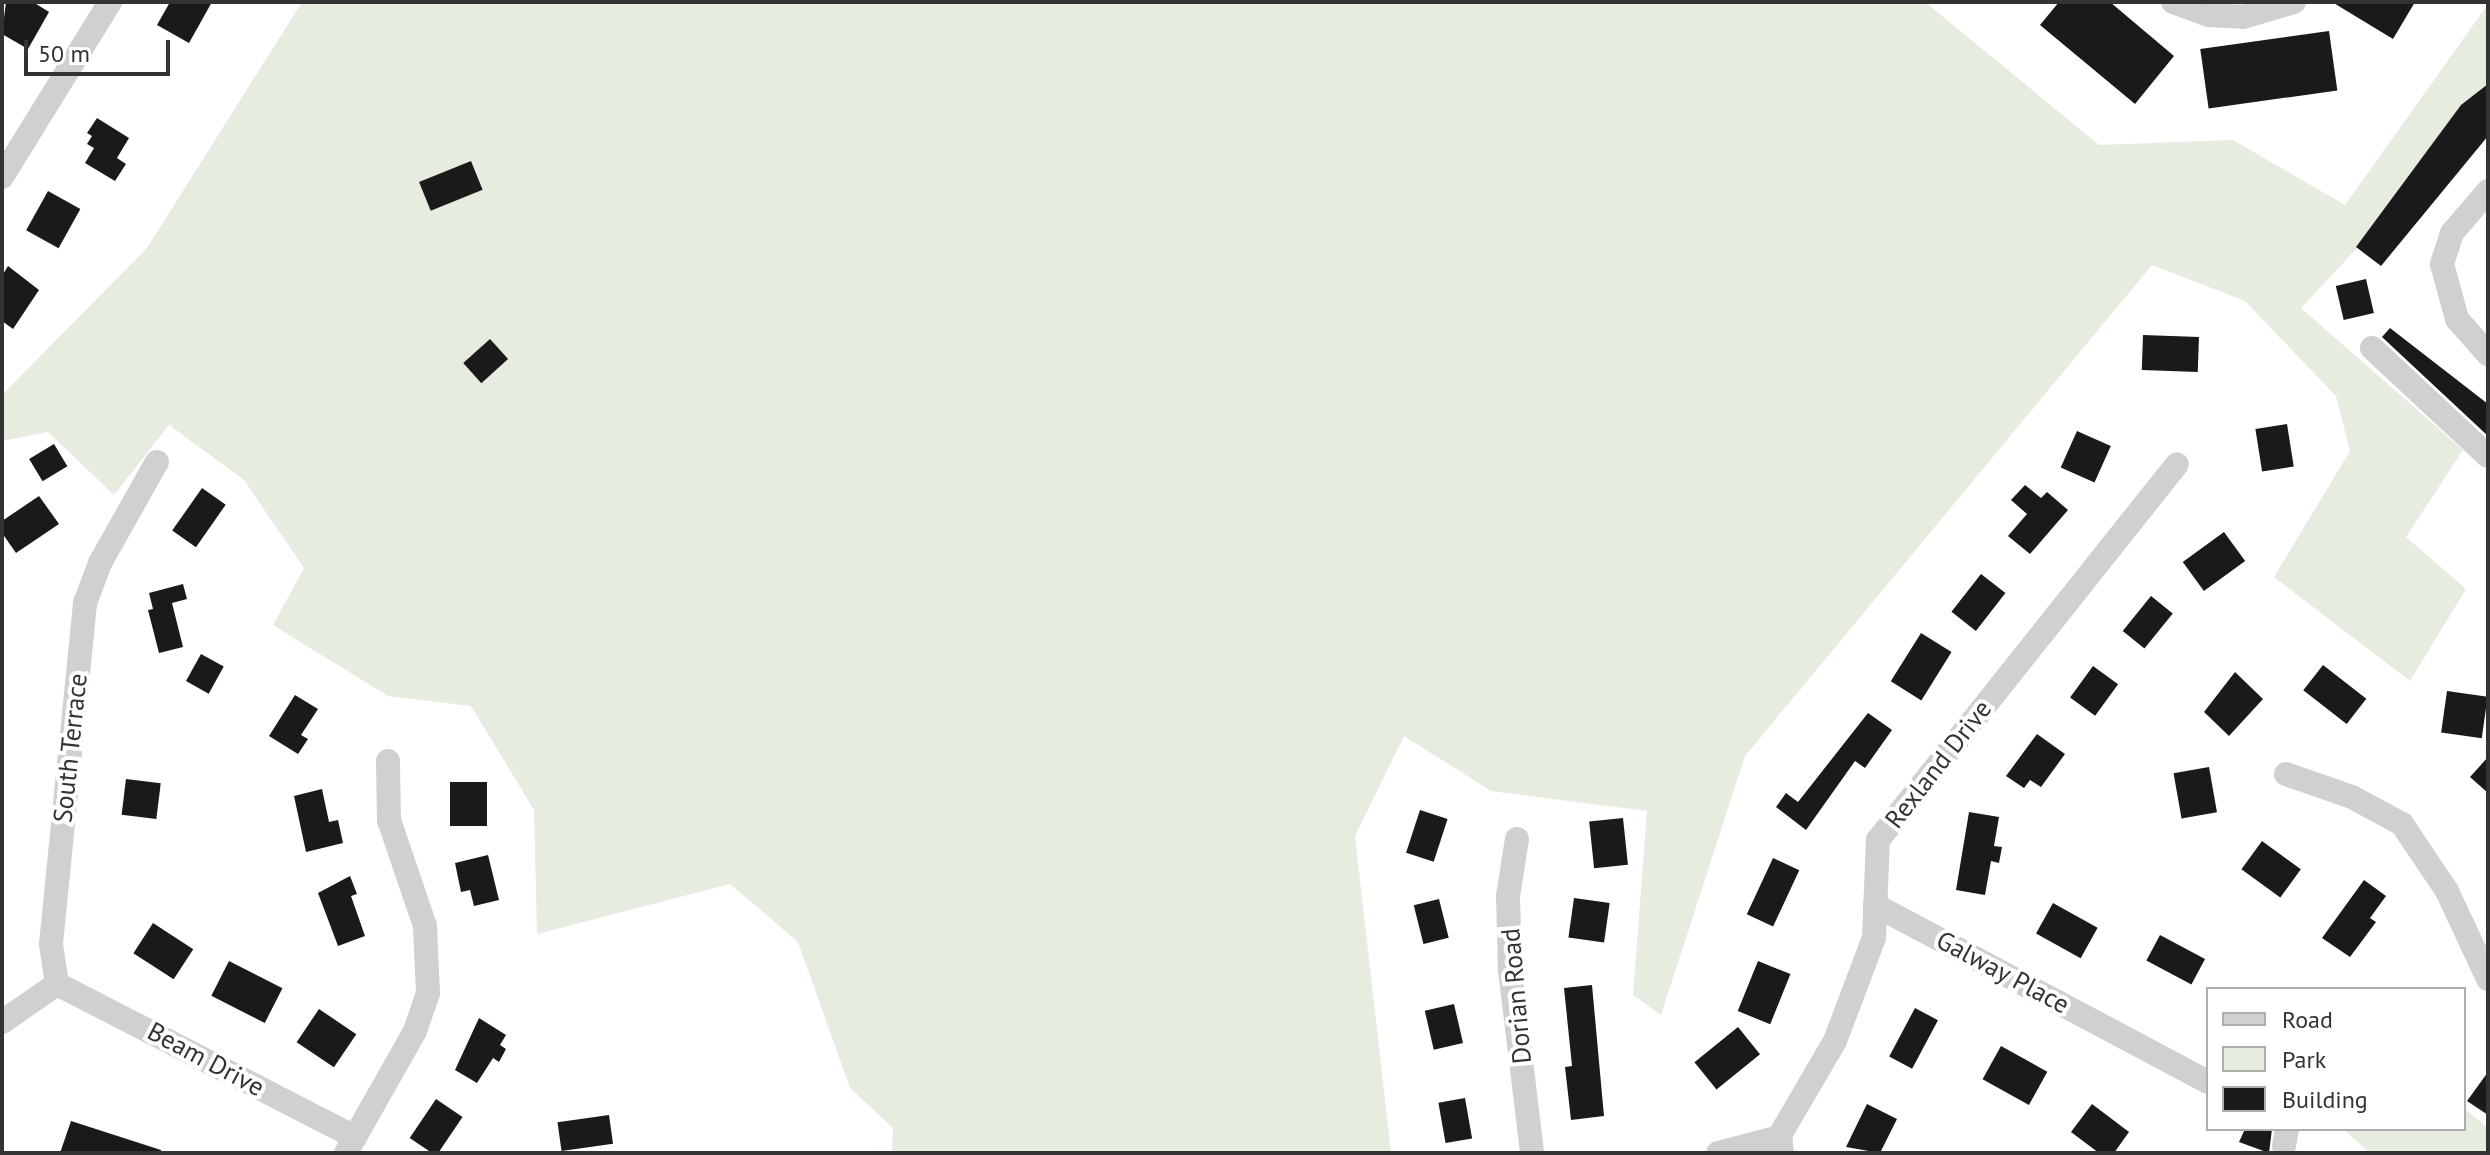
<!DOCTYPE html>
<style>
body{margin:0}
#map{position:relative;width:2490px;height:1155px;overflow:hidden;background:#fff;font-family:"PT Sans",sans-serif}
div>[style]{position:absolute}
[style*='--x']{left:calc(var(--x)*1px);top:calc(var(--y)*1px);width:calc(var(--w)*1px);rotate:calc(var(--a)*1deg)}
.green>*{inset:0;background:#e6ecdf}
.building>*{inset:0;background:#1a1a1a;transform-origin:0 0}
.minor>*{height:24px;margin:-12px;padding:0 12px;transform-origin:12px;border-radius:12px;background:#d0d0d0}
span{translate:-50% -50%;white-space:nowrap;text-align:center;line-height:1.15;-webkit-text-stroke:8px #fff;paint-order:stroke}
.street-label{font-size:26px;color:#333}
.frame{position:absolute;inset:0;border:4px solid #333;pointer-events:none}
.legend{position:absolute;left:2206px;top:987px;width:260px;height:144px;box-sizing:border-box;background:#fff;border:2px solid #adadad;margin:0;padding:10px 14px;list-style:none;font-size:24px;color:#333}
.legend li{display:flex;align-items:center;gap:16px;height:40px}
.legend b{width:40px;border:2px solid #adadad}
.scale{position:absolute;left:24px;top:40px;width:146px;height:36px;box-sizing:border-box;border:4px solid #333;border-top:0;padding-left:10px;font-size:24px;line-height:28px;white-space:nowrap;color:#333;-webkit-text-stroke:6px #fff;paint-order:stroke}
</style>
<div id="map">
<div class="green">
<div style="clip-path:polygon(302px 2px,1925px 2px,2099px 145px,2233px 140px,2345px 205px,2488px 4px,2488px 121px,2432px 168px,2301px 308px,2463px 450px,2406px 537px,2466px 589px,2410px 681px,2274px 577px,2350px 451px,2336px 396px,2245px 301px,2152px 265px,1745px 756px,1661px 1015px,1633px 995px,1647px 811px,1491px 791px,1404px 736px,1355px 836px,1391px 1153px,892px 1153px,893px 1128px,850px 1088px,798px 942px,730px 884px,537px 934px,534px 810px,471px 706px,388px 696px,273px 625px,304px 568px,244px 480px,169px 425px,114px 495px,48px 432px,2px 441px,2px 395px,147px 248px)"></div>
<div style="clip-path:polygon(2464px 1108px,2488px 1128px,2488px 1153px,2370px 1153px,2343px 1129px,2464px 1129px)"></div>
</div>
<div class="building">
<div style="clip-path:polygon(6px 2px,33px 2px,49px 12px,28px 49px,2px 34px)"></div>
<div style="clip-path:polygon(170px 2px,212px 2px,189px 43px,157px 25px)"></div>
<div style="clip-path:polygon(2059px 2px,2110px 2px,2174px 56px,2135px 104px,2040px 25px)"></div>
<div style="clip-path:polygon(2332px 2px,2415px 2px,2393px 39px)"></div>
<div style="left:2329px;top:31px;width:60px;height:130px;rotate:82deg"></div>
<div style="clip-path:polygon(2488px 84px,2488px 136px,2381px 266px,2356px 247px,2461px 105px)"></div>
<div style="clip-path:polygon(97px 118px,129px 138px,117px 158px,126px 164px,115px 181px,85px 163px,94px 148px,87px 144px,92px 136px,87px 133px)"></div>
<div style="left:471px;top:161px;width:31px;height:56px;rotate:68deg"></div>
<div style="left:48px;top:191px;width:37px;height:45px;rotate:29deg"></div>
<div style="clip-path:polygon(8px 266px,39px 290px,13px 329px,2px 321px,2px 276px)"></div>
<div style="left:2366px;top:279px;width:35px;height:31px;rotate:77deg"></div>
<div style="clip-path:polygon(2390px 328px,2488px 404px,2488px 436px,2382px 337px)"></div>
<div style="left:2143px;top:335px;width:56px;height:35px;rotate:2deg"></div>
<div style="left:490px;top:339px;width:27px;height:36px;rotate:48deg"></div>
<div style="left:2287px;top:424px;width:43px;height:32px;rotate:81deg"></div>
<div style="left:2077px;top:431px;width:37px;height:40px;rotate:24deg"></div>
<div style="left:54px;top:444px;width:26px;height:29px;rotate:59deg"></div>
<div style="clip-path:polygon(2025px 485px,2041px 498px,2047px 492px,2068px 510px,2030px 554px,2008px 536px,2027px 514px,2011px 500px)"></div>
<div style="left:202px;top:488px;width:29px;height:52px;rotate:35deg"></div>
<div style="clip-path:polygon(39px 496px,59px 524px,16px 553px,2px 533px,2px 521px)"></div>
<div style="left:2224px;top:532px;width:36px;height:51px;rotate:54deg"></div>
<div style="left:1981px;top:574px;width:31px;height:48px;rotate:38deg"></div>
<div style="clip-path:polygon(183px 584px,187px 599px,172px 603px,183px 647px,159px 653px,148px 610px,153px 609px,149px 593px)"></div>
<div style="left:2151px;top:596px;width:28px;height:45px;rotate:39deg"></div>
<div style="left:1921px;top:633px;width:36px;height:57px;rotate:32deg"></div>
<div style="left:201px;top:654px;width:26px;height:31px;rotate:29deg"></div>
<div style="left:2323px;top:665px;width:55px;height:32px;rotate:38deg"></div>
<div style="left:2093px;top:666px;width:31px;height:39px;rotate:36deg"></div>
<div style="clip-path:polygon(2235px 672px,2263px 699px,2229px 736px,2204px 712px)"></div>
<div style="left:2447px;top:691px;width:41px;height:42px;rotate:8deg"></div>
<div style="clip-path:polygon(295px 695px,318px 709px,301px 735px,308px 739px,298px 754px,269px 736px)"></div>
<div style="clip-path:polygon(1868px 713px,1892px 730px,1865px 768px,1855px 761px,1806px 830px,1776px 807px,1786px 793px,1798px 802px)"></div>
<div style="clip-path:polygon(2037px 734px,2065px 754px,2041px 787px,2030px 780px,2024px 788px,2006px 776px)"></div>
<div style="clip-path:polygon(2488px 757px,2488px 793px,2470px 777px)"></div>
<div style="left:2209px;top:767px;width:46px;height:36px;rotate:80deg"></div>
<div style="left:126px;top:779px;width:35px;height:36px;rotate:7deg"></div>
<div style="left:450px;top:782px;width:37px;height:44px"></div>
<div style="clip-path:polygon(322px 789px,329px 822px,338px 820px,343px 843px,306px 852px,294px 796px)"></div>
<div style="left:1420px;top:810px;width:29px;height:45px;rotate:18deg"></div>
<div style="clip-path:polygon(1969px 812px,1999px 817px,1994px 846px,2002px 847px,1999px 863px,1991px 861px,1985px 895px,1956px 890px)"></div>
<div style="left:1623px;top:818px;width:47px;height:34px;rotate:84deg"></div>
<div style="left:2262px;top:841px;width:48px;height:35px;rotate:36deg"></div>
<div style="clip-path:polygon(488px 855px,499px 900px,474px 906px,470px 890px,461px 892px,455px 863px)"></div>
<div style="left:1773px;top:858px;width:29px;height:62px;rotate:25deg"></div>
<div style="clip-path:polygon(350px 876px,357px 894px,351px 896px,365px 936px,338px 946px,318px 893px)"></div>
<div style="clip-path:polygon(2364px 880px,2386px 896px,2370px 918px,2376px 922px,2350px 957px,2322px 938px)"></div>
<div style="left:1574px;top:898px;width:36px;height:40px;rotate:8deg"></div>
<div style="left:1439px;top:899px;width:40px;height:26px;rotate:76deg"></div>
<div style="left:2053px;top:903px;width:51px;height:35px;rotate:29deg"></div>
<div style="left:153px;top:923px;width:48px;height:36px;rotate:33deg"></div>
<div style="left:2160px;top:935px;width:51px;height:29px;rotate:28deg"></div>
<div style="left:229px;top:961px;width:60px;height:39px;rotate:27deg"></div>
<div style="left:1758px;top:961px;width:35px;height:54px;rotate:22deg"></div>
<div style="clip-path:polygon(1592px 985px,1604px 1116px,1571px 1120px,1565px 1067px,1572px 1066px,1564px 988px)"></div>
<div style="left:1454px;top:1004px;width:40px;height:30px;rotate:77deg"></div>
<div style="left:1915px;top:1008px;width:26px;height:55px;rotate:28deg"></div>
<div style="left:319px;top:1009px;width:45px;height:40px;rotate:34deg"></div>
<div style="clip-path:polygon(479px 1018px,506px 1035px,500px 1045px,506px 1049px,499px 1062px,493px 1058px,477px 1083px,455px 1070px)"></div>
<div style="left:1738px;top:1027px;width:35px;height:56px;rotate:51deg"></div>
<div style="left:2001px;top:1046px;width:53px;height:38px;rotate:29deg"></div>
<div style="clip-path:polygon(2488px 1072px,2488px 1115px,2467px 1101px)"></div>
<div style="left:1465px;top:1098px;width:41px;height:27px;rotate:80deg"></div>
<div style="left:436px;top:1099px;width:32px;height:47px;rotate:34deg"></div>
<div style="clip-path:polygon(1867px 1104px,1897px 1119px,1880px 1153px,1846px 1147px)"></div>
<div style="clip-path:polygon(2092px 1104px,2129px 1132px,2114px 1153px,2099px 1153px,2071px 1132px)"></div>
<div style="left:609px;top:1115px;width:29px;height:52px;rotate:82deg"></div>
<div style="clip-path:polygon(71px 1121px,161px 1150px,161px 1153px,60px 1153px)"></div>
<div style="clip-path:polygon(2245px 1129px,2272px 1129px,2269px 1153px,2239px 1142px)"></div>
</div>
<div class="minor">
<div style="--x:2173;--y:2;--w:37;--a:20"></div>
<div style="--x:2208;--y:15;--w:35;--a:3"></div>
<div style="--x:2243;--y:17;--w:53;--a:-16.4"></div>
<div style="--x:2;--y:177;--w:206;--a:-58.3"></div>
<div style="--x:2488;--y:191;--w:55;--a:130.6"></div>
<div style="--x:2452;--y:233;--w:33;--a:108"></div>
<div style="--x:2442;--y:264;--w:57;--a:74.7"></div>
<div style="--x:2457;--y:319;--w:47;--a:48.5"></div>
<div style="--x:2372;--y:348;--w:158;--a:43"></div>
<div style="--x:2286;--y:774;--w:70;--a:19.2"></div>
<div style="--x:2352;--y:797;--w:57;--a:28.4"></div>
<div style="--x:2402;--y:824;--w:81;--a:56.1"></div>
<div style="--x:2447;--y:891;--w:97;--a:65"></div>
<div style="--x:1517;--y:839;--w:58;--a:99"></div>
<div style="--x:1508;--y:896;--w:74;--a:88.5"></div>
<div style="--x:1510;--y:970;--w:184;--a:83.1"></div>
<div style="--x:1875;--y:905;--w:377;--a:28"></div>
<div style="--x:57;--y:984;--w:335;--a:27.2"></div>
<div style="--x:2;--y:1022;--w:67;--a:-34.6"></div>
<div style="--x:57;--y:984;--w:40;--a:-98.5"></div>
<div style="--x:51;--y:944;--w:343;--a:-84.3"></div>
<div style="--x:85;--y:603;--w:43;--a:-69.4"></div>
<div style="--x:100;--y:563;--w:116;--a:-60.6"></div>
<div style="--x:2284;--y:1146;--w:17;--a:-80"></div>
<div style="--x:346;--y:1153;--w:140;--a:-60.5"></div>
<div style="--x:415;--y:1031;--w:40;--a:-71.1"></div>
<div style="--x:428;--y:993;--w:67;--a:-92.6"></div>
<div style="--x:425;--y:926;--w:112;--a:-108.8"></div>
<div style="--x:389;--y:820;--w:59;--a:-91"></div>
<div style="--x:1718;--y:1153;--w:64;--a:-14.5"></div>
<div style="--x:1782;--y:1153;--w:18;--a:-96"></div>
<div style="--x:1780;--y:1135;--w:109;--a:-59.7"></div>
<div style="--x:1835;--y:1041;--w:110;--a:-69.3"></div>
<div style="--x:1874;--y:938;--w:98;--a:-87.7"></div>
<div style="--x:1878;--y:840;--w:480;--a:-51.5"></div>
</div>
<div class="street-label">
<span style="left:70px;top:748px;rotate:-84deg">South Terrace</span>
<span style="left:1938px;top:764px;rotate:-52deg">Rexland Drive</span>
<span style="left:2003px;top:972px;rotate:28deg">Galway Place</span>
<span style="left:1516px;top:996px;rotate:-95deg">Dorian Road</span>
<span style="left:206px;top:1059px;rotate:28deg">Beam Drive</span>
</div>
<div class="frame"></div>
<ul class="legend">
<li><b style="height:10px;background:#d0d0d0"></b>Road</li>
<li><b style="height:22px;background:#e6ecdf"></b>Park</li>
<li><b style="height:22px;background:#1a1a1a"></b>Building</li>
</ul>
<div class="scale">50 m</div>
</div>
